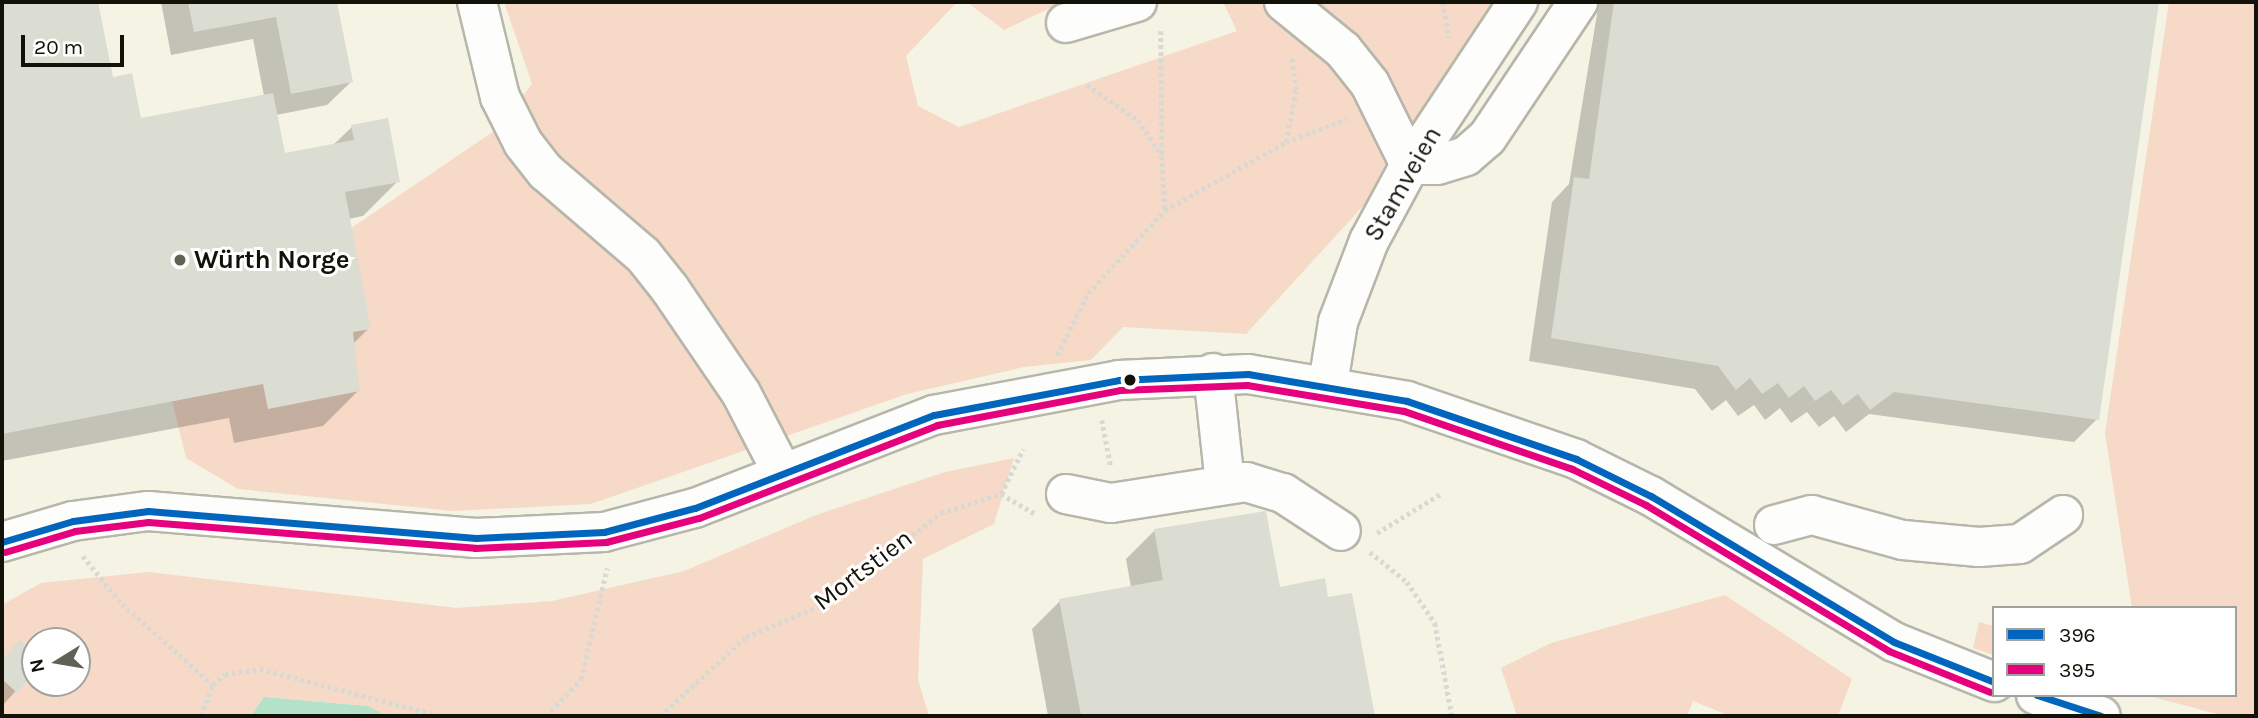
<!DOCTYPE html>
<meta charset="utf-8">
<style>
body{margin:0}
#map{position:relative;width:2258px;height:718px;overflow:hidden;background:#f4f3e4;font-family:Karla,sans-serif}
div>[style]{position:absolute}
[style*='--x']{left:calc(var(--x)*1px);top:calc(var(--y)*1px);width:calc(var(--w)*1px);rotate:calc(var(--a)*1deg)}
.green>*{inset:0;background:#f6dac7}
.water>*{inset:0;background:#b4e2c8}
.shadow>*{inset:0;background:#0003}
.building>*{inset:0;background:#dbddd2}
.path>*{height:4.5px;margin-top:-2.25px;transform-origin:0;background:repeating-linear-gradient(90deg,#d9d9d4 0 3.5px,transparent 0 7px)}
.roads{filter:drop-shadow(2px 0 #b7b6ab) drop-shadow(-2px 0 #b7b6ab) drop-shadow(0 2px #b7b6ab) drop-shadow(0 -2px #b7b6ab)}
.minor>*{height:38px;margin:-19px;padding:0 19px;transform-origin:19px;border-radius:19px;background:#fdfdfb}
.bus-1>*{height:7px;margin:-3.5px;padding:0 3.5px;transform-origin:3.5px;border-radius:3.5px;background:#0065bd}
.bus-2>*{height:7px;margin:-3.5px;padding:0 3.5px;transform-origin:3.5px;border-radius:3.5px;background:#e5007d}
.dots>*{width:19px;height:19px;translate:-50% -50%;box-sizing:border-box;border:4px solid #fff;border-radius:50%}
span{translate:-50% -50%;white-space:nowrap;text-align:center;line-height:1.15;-webkit-text-stroke:6px #fff;paint-order:stroke}
.street-label{font-size:26px;color:#121209}
.poi-label{font-size:26px;color:#121209;font-weight:700}
.left{translate:0 -50%;text-align:left}
.frame{position:absolute;inset:0;border:4px solid #121209;pointer-events:none}
.legend{position:absolute;left:1992px;top:606px;width:245px;height:91px;box-sizing:border-box;background:#fff;border:2px solid #a0a09d;margin:0;padding:9px 12px;list-style:none;font-size:21px;color:#121209}
.legend li{display:flex;align-items:center;gap:14px;height:35px}
.legend b{width:35px;border:2px solid #a0a09d}
.north{position:absolute;left:21px;top:627px;width:70px;height:70px;box-sizing:border-box;background:#fff;border:2px solid #a0a09d;border-radius:50%;rotate:259deg;font-size:19px;font-weight:700;line-height:28px;text-align:center;color:#121209}
.north::after{content:'';display:block;margin:auto;width:24px;height:32px;background:#616156;clip-path:polygon(50% 0,100% 100%,50% 72%,0 100%)}
.scale{position:absolute;left:21px;top:35px;width:103px;height:32px;box-sizing:border-box;border:4px solid #121209;border-top:0;padding-left:9px;font-size:21px;line-height:24px;white-space:nowrap;color:#121209;-webkit-text-stroke:5px #fff;paint-order:stroke}
</style>
<div id="map">
<div class="green">
<div style="clip-path:polygon(504px 2px,957px 2px,906px 56px,918px 106px,959px 127px,1237px 31px,1223px 2px,1500px 2px,1391px 153px,1365px 204px,1246px 334px,1123px 327px,1091px 360px,1024px 367px,907px 394px,591px 504px,453px 511px,238px 489px,186px 458px,164px 368px,182px 343px,497px 129px,532px 84px)"></div>
<div style="clip-path:polygon(967px 2px,1063px 2px,1004px 30px)"></div>
<div style="clip-path:polygon(2169px 2px,2256px 2px,2256px 716px,2225px 716px,2145px 695px,2235px 695px,2235px 608px,2132px 608px,2105px 433px)"></div>
<div style="clip-path:polygon(evenodd,1014px 458px,994px 524px,923px 559px,918px 680px,929px 716px,387px 716px,368px 706px,264px 697px,251px 716px,2px 716px,2px 605px,41px 583px,148px 572px,457px 608px,552px 601px,684px 571px,816px 515px,945px 472px,1014px 458px,35px 641px,77px 641px,77px 683px,35px 683px,35px 641px)"></div>
<div style="clip-path:polygon(1725px 595px,1852px 679px,1838px 716px,1730px 716px,1693px 701px,1687px 716px,1517px 716px,1501px 668px,1551px 643px)"></div>
<div style="clip-path:polygon(1979px 622px,1994px 626px,1994px 655px,1973px 648px)"></div>
</div>
<div class="water">
<div style="clip-path:polygon(264px 697px,368px 706px,387px 716px,251px 716px)"></div>
</div>
<div class="shadow">
<div style="clip-path:polygon(2px 2px,97px 2px,111px 79px,139px 120px,264px 96px,253px 39px,171px 55px,161px 2px,335px 2px,351px 82px,327px 105px,276px 115px,284px 155px,333px 145px,352px 127px,398px 181px,363px 216px,348px 219px,369px 328px,353px 344px,358px 391px,323px 426px,234px 443px,229px 418px,2px 461px)"></div>
<div style="clip-path:polygon(1599px 2px,2157px 2px,2097px 419px,2074px 442px,1869px 414px,1846px 432px,1834px 416px,1819px 427px,1807px 412px,1791px 423px,1780px 408px,1765px 420px,1754px 405px,1738px 416px,1726px 400px,1712px 411px,1695px 389px,1529px 361px,1552px 202px,1569px 184px)"></div>
<div style="clip-path:polygon(1154px 531px,1279px 589px,1326px 599px,1351px 595px,1373px 716px,1048px 716px,1032px 629px,1060px 601px,1131px 587px,1126px 559px)"></div>
<div style="clip-path:polygon(20px 643px,35px 656px,35px 670px,2px 706px,2px 662px)"></div>
</div>
<div class="building">
<div style="clip-path:polygon(2px 2px,98px 2px,113px 77px,132px 73px,141px 118px,273px 93px,285px 153px,354px 140px,351px 125px,388px 118px,400px 182px,345px 192px,371px 329px,353px 332px,360px 391px,268px 409px,263px 384px,2px 434px)"></div>
<div style="clip-path:polygon(188px 2px,337px 2px,353px 82px,291px 94px,276px 17px,194px 32px)"></div>
<div style="clip-path:polygon(1614px 2px,2159px 2px,2099px 420px,1894px 392px,1870px 410px,1858px 394px,1843px 405px,1831px 390px,1815px 401px,1804px 386px,1789px 398px,1778px 383px,1762px 394px,1750px 378px,1736px 390px,1718px 366px,1551px 338px,1574px 177px,1589px 179px)"></div>
<div style="clip-path:polygon(1266px 511px,1280px 587px,1325px 578px,1328px 597px,1352px 593px,1375px 716px,1081px 716px,1059px 599px,1163px 580px,1154px 529px)"></div>
<div style="clip-path:polygon(20px 640px,35px 653px,35px 672px,17px 693px,2px 679px,2px 661px)"></div>
</div>
<div class="path">
<div style="--x:1443;--y:2;--w:36;--a:80"></div>
<div style="--x:1161;--y:31;--w:124;--a:89.5"></div>
<div style="--x:1087;--y:85;--w:62;--a:34.5"></div>
<div style="--x:1138;--y:120;--w:43;--a:56.3"></div>
<div style="--x:1162;--y:156;--w:54;--a:86.8"></div>
<div style="--x:1286;--y:142;--w:53;--a:-79.1"></div>
<div style="--x:1296;--y:90;--w:35;--a:-97"></div>
<div style="--x:1057;--y:355;--w:69;--a:-63.4"></div>
<div style="--x:1088;--y:293;--w:113;--a:-47.1"></div>
<div style="--x:1165;--y:210;--w:139;--a:-29.3"></div>
<div style="--x:1286;--y:142;--w:65;--a:-20.7"></div>
<div style="--x:1102;--y:420;--w:48;--a:79.2"></div>
<div style="--x:1001;--y:494;--w:39;--a:30"></div>
<div style="--x:1377;--y:533;--w:76;--a:-31.6"></div>
<div style="--x:1370;--y:552;--w:48;--a:39"></div>
<div style="--x:1407;--y:582;--w:50;--a:55.7"></div>
<div style="--x:1435;--y:623;--w:95;--a:79.6"></div>
<div style="--x:83;--y:556;--w:62;--a:50.9"></div>
<div style="--x:122;--y:604;--w:122;--a:41.7"></div>
<div style="--x:201;--y:716;--w:33;--a:-69"></div>
<div style="--x:213;--y:685;--w:16;--a:-43"></div>
<div style="--x:225;--y:674;--w:35;--a:-8"></div>
<div style="--x:260;--y:669;--w:188;--a:14.5"></div>
<div style="--x:546;--y:716;--w:51;--a:-46.6"></div>
<div style="--x:581;--y:679;--w:114;--a:-76.8"></div>
<div style="--x:660;--y:716;--w:117;--a:-42.6"></div>
<div style="--x:746;--y:637;--w:85;--a:-22.9"></div>
<div style="--x:824;--y:604;--w:148;--a:-37.9"></div>
<div style="--x:941;--y:513;--w:63;--a:-17.6"></div>
<div style="--x:1001;--y:494;--w:50;--a:-63.9"></div>
</div>
<div class="roads">
<div class="minor">
<div style="--x:477;--y:2;--w:98;--a:76.4"></div>
<div style="--x:500;--y:97;--w:51;--a:63.4"></div>
<div style="--x:523;--y:143;--w:37;--a:52"></div>
<div style="--x:546;--y:172;--w:128;--a:40.6"></div>
<div style="--x:643;--y:255;--w:43;--a:51.5"></div>
<div style="--x:670;--y:289;--w:126;--a:55.7"></div>
<div style="--x:741;--y:393;--w:89;--a:62.6"></div>
<div style="--x:1284;--y:2;--w:76;--a:39.1"></div>
<div style="--x:1343;--y:50;--w:43;--a:51.5"></div>
<div style="--x:1370;--y:84;--w:90;--a:63.7"></div>
<div style="--x:1410;--y:165;--w:27;--a:0"></div>
<div style="--x:1437;--y:165;--w:30;--a:-17"></div>
<div style="--x:1466;--y:156;--w:28;--a:-41"></div>
<div style="--x:1487;--y:138;--w:164;--a:-56.2"></div>
<div style="--x:1066;--y:23;--w:74;--a:-16.5"></div>
<div style="--x:1213;--y:373;--w:111;--a:83.8"></div>
<div style="--x:1328;--y:384;--w:63;--a:-80.8"></div>
<div style="--x:1338;--y:322;--w:87;--a:-69.1"></div>
<div style="--x:1369;--y:241;--w:86;--a:-61.7"></div>
<div style="--x:1410;--y:165;--w:196;--a:-56.5"></div>
<div style="--x:1066;--y:494;--w:46;--a:11.3"></div>
<div style="--x:1111;--y:503;--w:137;--a:-8.8"></div>
<div style="--x:1246;--y:482;--w:39;--a:17"></div>
<div style="--x:1283;--y:493;--w:69;--a:33.2"></div>
<div style="--x:1774;--y:525;--w:39;--a:-15"></div>
<div style="--x:1812;--y:515;--w:94;--a:15.4"></div>
<div style="--x:1903;--y:540;--w:76;--a:5.3"></div>
<div style="--x:1979;--y:547;--w:41;--a:-4.2"></div>
<div style="--x:2020;--y:544;--w:52;--a:-34"></div>
<div style="--x:2;--y:542;--w:74;--a:-16.5"></div>
<div style="--x:73;--y:521;--w:76;--a:-7.6"></div>
<div style="--x:148;--y:511;--w:329;--a:4.7"></div>
<div style="--x:476;--y:538;--w:128;--a:-2.7"></div>
<div style="--x:604;--y:532;--w:94;--a:-14.8"></div>
<div style="--x:695;--y:508;--w:256;--a:-21.3"></div>
<div style="--x:934;--y:415;--w:188;--a:-10.7"></div>
<div style="--x:1119;--y:380;--w:129;--a:-2.7"></div>
<div style="--x:1248;--y:374;--w:161;--a:9.6"></div>
<div style="--x:1407;--y:401;--w:179;--a:18.9"></div>
<div style="--x:1576;--y:459;--w:84;--a:26.3"></div>
<div style="--x:1651;--y:496;--w:283;--a:31"></div>
<div style="--x:1894;--y:642;--w:108;--a:21.8"></div>
<div style="--x:2036;--y:695;--w:68;--a:17.9"></div>
</div>
</div>
<div class="bus-1">
<div style="--x:2;--y:542;--w:74;--a:-16.5"></div>
<div style="--x:73;--y:521;--w:76;--a:-7.6"></div>
<div style="--x:148;--y:511;--w:329;--a:4.7"></div>
<div style="--x:476;--y:538;--w:128;--a:-2.7"></div>
<div style="--x:604;--y:532;--w:94;--a:-14.8"></div>
<div style="--x:695;--y:508;--w:256;--a:-21.3"></div>
<div style="--x:934;--y:415;--w:188;--a:-10.7"></div>
<div style="--x:1119;--y:380;--w:129;--a:-2.7"></div>
<div style="--x:1248;--y:374;--w:161;--a:9.6"></div>
<div style="--x:1407;--y:401;--w:179;--a:18.9"></div>
<div style="--x:1576;--y:459;--w:84;--a:26.3"></div>
<div style="--x:1651;--y:496;--w:283;--a:31"></div>
<div style="--x:1894;--y:642;--w:108;--a:21.8"></div>
<div style="--x:2037;--y:695;--w:67;--a:18.2"></div>
</div>
<div class="bus-2">
<div style="--x:5;--y:552;--w:73;--a:-16.7"></div>
<div style="--x:75;--y:531;--w:74;--a:-7"></div>
<div style="--x:148;--y:522;--w:328;--a:4.5"></div>
<div style="--x:475;--y:548;--w:131;--a:-2.6"></div>
<div style="--x:606;--y:542;--w:96;--a:-14.5"></div>
<div style="--x:699;--y:518;--w:256;--a:-21.3"></div>
<div style="--x:937;--y:425;--w:186;--a:-10.8"></div>
<div style="--x:1120;--y:390;--w:127;--a:-2.3"></div>
<div style="--x:1247;--y:385;--w:159;--a:9.4"></div>
<div style="--x:1404;--y:411;--w:178;--a:19"></div>
<div style="--x:1572;--y:469;--w:82;--a:25.9"></div>
<div style="--x:1646;--y:505;--w:283;--a:31"></div>
<div style="--x:1889;--y:651;--w:109;--a:22.1"></div>
</div>
<div class="dots">
<div style="left:180px;top:260px;background:#616156"></div>
<div style="left:1130px;top:380px;background:#121209"></div>
</div>
<div class="street-label">
<span style="left:1403px;top:184px;rotate:-60deg">Stamveien</span>
<span style="left:863px;top:570px;rotate:-37deg">Mortstien</span>
</div>
<div class="poi-label">
<span class="left" style="left:194px;top:260px">Würth Norge</span>
</div>
<div class="frame"></div>
<ul class="legend">
<li><b style="height:9px;background:#0065bd"></b>396</li>
<li><b style="height:9px;background:#e5007d"></b>395</li>
</ul>
<div class="north">N</div>
<div class="scale">20 m</div>
</div>
